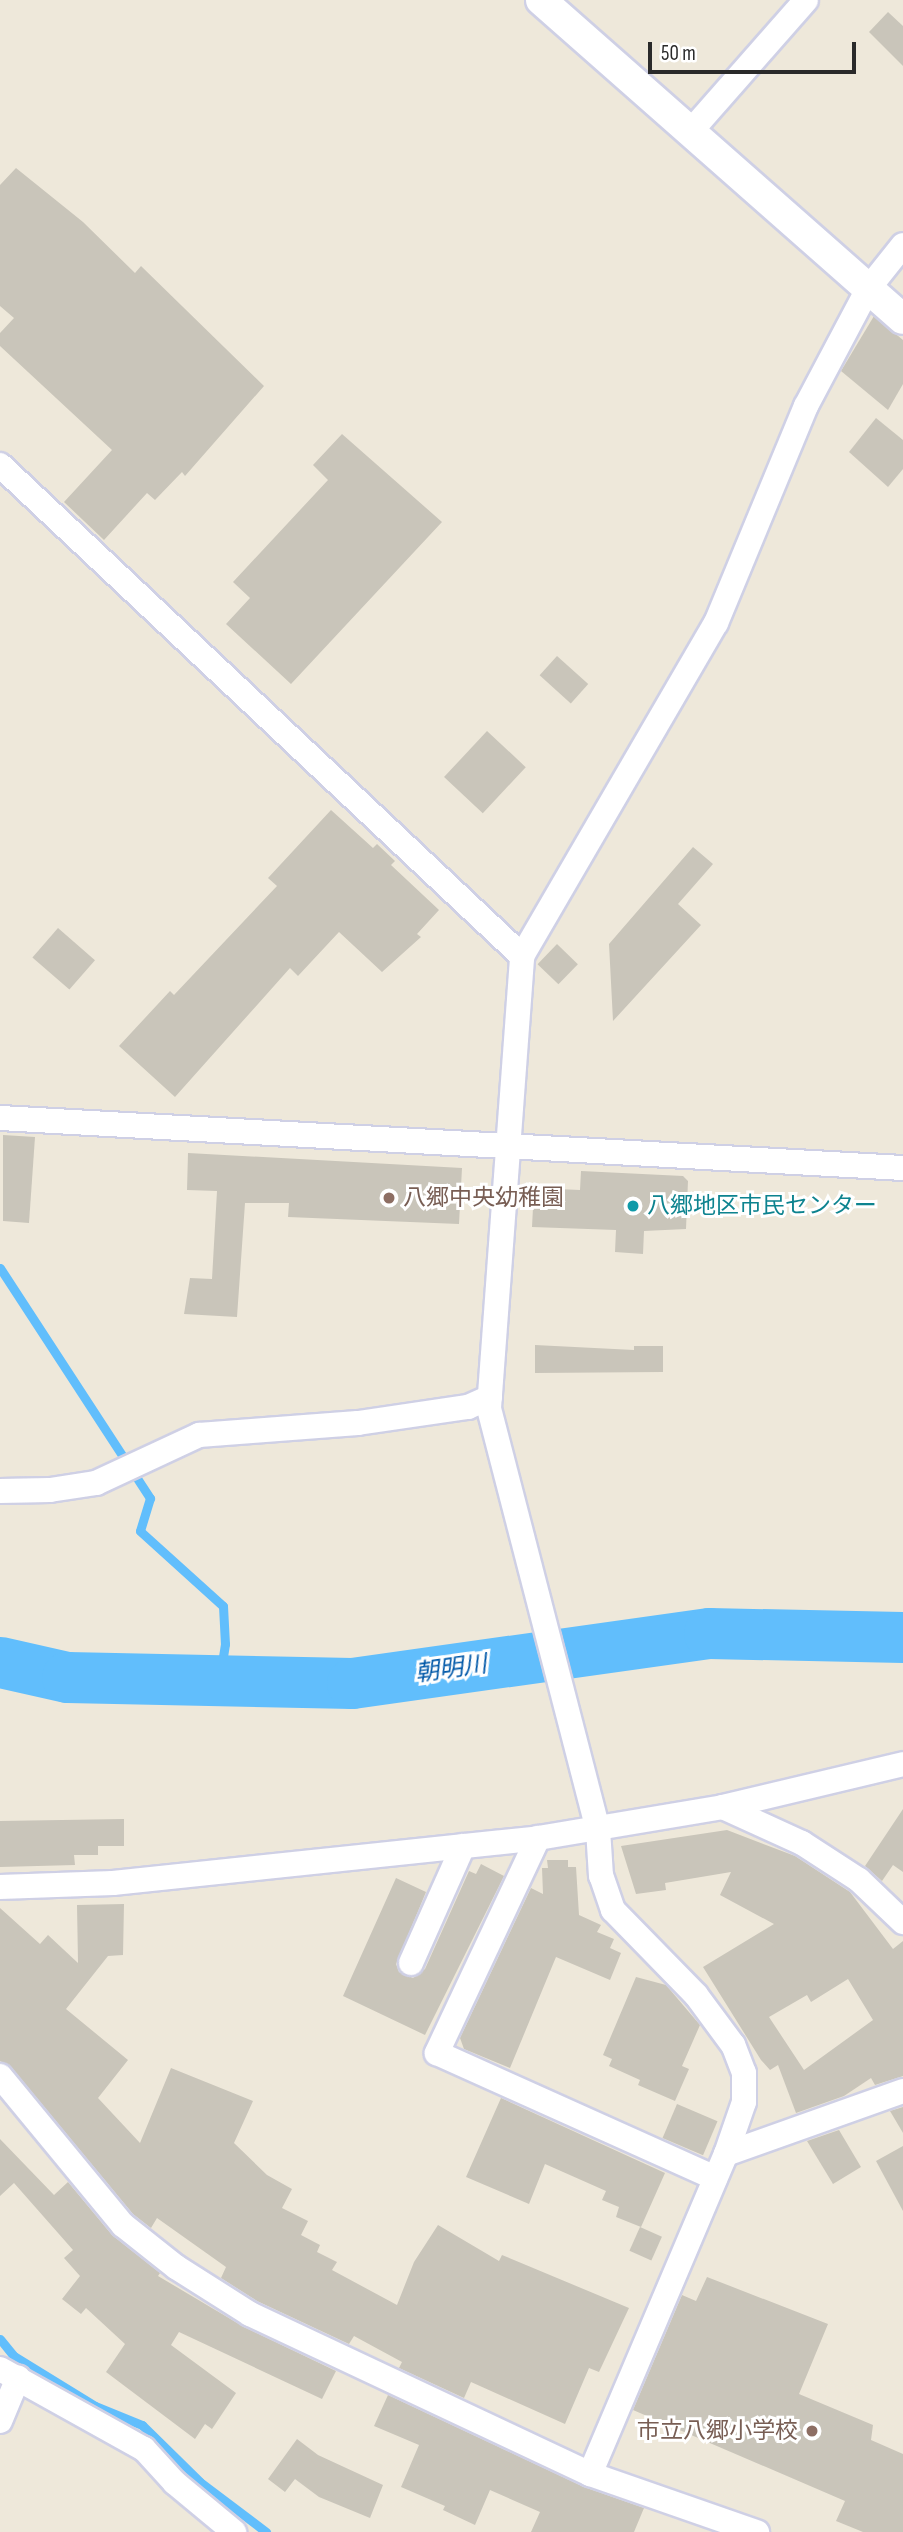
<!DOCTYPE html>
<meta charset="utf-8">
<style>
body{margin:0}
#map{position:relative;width:903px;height:2532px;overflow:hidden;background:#eee8da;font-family:"Sofia Sans Condensed","Noto Sans JP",sans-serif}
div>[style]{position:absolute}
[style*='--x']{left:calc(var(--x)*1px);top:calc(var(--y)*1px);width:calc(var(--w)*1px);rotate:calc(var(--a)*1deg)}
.stream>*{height:9px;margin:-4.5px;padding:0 4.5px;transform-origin:4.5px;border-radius:4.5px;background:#61befc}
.river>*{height:51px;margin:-25.5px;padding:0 25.5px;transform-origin:25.5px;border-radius:25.5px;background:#61befc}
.building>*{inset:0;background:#c9c5ba;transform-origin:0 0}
.roads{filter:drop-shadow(2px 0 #cfd0e5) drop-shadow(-2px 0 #cfd0e5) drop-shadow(0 2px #cfd0e5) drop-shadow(0 -2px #cfd0e5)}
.minor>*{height:24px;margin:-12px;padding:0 12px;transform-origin:12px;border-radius:12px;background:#fff}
.tertiary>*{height:30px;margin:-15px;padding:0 15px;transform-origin:15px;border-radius:15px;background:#fff}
.dots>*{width:19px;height:19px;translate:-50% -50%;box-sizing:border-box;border:4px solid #fff;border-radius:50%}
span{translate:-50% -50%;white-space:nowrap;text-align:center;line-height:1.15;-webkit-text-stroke:6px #fff;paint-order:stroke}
.education-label{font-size:23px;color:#785e54}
.left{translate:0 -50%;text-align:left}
.right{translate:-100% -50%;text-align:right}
.culture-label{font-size:23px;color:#0d838f}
.water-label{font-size:24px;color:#0058a8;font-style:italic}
.scale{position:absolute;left:648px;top:42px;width:208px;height:32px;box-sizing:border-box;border:4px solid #2a2a2a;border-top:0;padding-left:9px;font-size:21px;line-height:24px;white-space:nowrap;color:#2a2a2a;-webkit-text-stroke:5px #fff;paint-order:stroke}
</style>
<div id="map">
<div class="stream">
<div style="--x:0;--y:1268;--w:275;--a:56.9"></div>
<div style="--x:150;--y:1498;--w:34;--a:107"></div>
<div style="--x:140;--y:1531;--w:112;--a:42.1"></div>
<div style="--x:223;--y:1606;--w:38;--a:87"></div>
<div style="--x:225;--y:1644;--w:37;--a:99"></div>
<div style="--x:0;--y:2339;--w:22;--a:51"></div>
<div style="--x:14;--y:2356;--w:95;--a:31.7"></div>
<div style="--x:95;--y:2406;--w:51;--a:22"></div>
<div style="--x:142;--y:2425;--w:81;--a:44.5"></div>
<div style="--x:200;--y:2482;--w:83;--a:37.1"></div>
</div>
<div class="river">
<div style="--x:0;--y:1662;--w:69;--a:12.6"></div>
<div style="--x:67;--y:1677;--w:285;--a:1.2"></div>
<div style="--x:352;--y:1683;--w:360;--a:-8"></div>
<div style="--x:709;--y:1633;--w:194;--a:1.2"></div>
</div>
<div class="building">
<div style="clip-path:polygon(888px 12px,903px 26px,903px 66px,869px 32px)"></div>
<div style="clip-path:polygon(16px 168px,83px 222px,135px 273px,141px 266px,264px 386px,185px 476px,182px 472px,155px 500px,147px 493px,104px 540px,64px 502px,112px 450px,0 346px,0 333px,14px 318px,0 306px,0 185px)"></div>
<div style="clip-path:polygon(874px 316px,903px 340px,903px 384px,888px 410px,841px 371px)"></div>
<div style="clip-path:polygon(876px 418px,903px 440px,903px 469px,888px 487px,849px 452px)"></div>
<div style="clip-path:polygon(342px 434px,442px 522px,291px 684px,226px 624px,250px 598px,233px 582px,328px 480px,313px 465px)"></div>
<div style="left:557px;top:656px;width:42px;height:26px;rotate:42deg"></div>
<div style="left:487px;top:731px;width:53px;height:63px;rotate:43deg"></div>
<div style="clip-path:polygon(331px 810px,373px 848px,377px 844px,395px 861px,391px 865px,439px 910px,417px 934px,421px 937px,382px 972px,339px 932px,298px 976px,290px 968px,175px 1097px,119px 1046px,170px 991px,174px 995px,277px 886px,268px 878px)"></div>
<div style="clip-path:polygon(693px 847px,713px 864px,678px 904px,701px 925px,613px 1021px,609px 944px)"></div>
<div style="left:58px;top:928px;width:49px;height:39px;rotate:41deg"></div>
<div style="left:557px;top:944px;width:29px;height:28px;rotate:44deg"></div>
<div style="clip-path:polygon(3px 1135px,35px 1137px,29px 1223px,3px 1221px)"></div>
<div style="clip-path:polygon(188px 1153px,462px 1168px,459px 1224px,288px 1217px,289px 1203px,245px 1203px,237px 1317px,184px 1314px,190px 1278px,212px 1279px,217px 1191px,187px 1190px)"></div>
<div style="clip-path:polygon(581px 1171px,683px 1176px,688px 1181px,686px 1229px,644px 1231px,643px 1254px,615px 1252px,616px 1230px,532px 1227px,534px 1188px,580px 1190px)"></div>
<div style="clip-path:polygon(535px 1345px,634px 1350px,634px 1346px,663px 1346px,663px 1372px,535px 1373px)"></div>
<div style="clip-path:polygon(903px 1809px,903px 1872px,893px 1865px,882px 1881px,865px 1866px)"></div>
<div style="clip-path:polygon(124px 1819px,124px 1846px,98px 1846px,98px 1855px,74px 1855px,75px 1865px,0 1867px,0 1821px)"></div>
<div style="clip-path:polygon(evenodd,727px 1830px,795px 1856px,850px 1892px,893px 1949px,903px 1941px,903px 2076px,875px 2085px,871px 2078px,844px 2096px,796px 2113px,778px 2065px,770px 2070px,761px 2060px,703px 1967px,774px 1924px,720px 1895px,731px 1872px,665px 1883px,666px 1890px,636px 1894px,621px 1846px,727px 1830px,848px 1979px,873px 2020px,804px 2070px,769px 2017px,807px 1995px,811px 2002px,848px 1979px)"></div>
<div style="clip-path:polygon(547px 1860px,568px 1860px,568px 1867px,576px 1867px,579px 1915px,601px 1925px,597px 1932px,614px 1939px,610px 1948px,621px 1953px,610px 1980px,556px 1957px,510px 2068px,464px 2049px,460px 2038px,531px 1888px,543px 1894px,542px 1868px,548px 1868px)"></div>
<div style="clip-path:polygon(481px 1864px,504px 1876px,425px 2035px,343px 1996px,396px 1878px,426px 1892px,396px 1964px,399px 1972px,413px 1978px,425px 1969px,469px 1871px,476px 1874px)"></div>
<div style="clip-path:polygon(124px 1904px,123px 1955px,108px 1956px,66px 2009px,128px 2060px,98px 2098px,140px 2143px,171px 2068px,253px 2101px,234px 2143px,267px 2175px,292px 2189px,282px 2208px,308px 2221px,301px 2235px,320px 2245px,317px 2252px,337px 2262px,332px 2270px,397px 2305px,414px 2262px,438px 2225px,499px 2261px,502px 2255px,629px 2308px,599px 2372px,589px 2368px,565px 2424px,471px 2382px,464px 2398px,399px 2368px,402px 2362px,354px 2336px,349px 2344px,257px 2301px,221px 2278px,226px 2267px,157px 2218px,151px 2228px,133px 2214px,11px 2067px,0 2061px,0 1908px,40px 1944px,48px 1935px,78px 1963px,77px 1905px)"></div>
<div style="clip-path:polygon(636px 1977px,666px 1985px,700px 2025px,682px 2066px,689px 2069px,675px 2101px,638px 2085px,640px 2080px,609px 2066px,612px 2059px,603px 2055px)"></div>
<div style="clip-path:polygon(501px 2098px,665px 2173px,641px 2227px,616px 2217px,619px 2207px,602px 2200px,606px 2191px,545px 2164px,529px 2204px,466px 2177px)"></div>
<div style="left:677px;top:2104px;width:44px;height:37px;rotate:23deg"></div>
<div style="clip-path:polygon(903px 2107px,903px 2133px,890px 2111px)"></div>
<div style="clip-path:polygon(839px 2130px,861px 2167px,833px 2184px,807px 2141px)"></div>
<div style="clip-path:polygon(0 2139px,54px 2195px,68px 2182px,112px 2235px,160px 2273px,158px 2276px,244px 2327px,336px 2371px,322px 2399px,179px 2332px,171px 2345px,236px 2393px,212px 2429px,205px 2424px,195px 2439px,106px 2372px,125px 2344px,86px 2308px,81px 2314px,62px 2299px,80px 2276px,64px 2258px,73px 2250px,14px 2183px,0 2196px)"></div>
<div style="clip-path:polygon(903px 2146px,903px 2211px,876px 2161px)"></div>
<div style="left:640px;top:2227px;width:24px;height:26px;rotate:24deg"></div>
<div style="clip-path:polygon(707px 2277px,828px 2324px,799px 2394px,873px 2425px,871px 2440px,903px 2454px,903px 2532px,863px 2532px,836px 2521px,845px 2501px,633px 2410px,682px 2295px,696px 2301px)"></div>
<div style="clip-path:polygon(388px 2395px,584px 2487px,644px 2508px,634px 2532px,531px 2532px,540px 2512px,490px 2490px,475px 2525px,443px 2510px,445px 2506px,401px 2487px,419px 2445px,374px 2426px)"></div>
<div style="clip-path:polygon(297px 2439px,318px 2455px,383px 2485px,370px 2518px,319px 2497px,295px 2479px,285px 2492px,268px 2479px)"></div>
</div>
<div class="roads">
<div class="minor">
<div style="--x:691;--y:131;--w:174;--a:-48.7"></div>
<div style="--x:0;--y:465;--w:717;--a:43.25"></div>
<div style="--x:0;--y:1118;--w:904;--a:3.17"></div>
<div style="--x:0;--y:1491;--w:50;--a:-1.1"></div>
<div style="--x:50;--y:1490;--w:47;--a:-8.7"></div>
<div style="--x:96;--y:1483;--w:114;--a:-25"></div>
<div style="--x:199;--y:1435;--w:159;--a:-4.3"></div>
<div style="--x:358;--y:1423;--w:111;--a:-8.3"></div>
<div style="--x:468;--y:1407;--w:24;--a:-24"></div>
<div style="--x:723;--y:1807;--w:87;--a:24.5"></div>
<div style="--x:802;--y:1843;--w:68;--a:33"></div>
<div style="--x:859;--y:1880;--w:61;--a:43.7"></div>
<div style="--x:538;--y:1838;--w:238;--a:115.2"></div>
<div style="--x:437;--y:2053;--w:305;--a:24.2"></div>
<div style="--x:0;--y:1887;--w:113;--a:-2"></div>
<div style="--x:113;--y:1883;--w:427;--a:-6"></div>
<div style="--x:538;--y:1838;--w:188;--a:-9.5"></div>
<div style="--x:723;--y:1807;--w:185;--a:-13.4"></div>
<div style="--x:411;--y:1963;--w:128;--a:-66"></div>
<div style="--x:0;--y:2076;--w:193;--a:50.5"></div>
<div style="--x:123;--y:2225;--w:68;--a:38.4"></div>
<div style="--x:176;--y:2267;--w:88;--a:32.4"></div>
<div style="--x:250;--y:2314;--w:376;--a:25.2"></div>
<div style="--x:590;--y:2474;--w:177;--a:19.2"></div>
<div style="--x:726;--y:2154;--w:188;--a:-19.6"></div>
<div style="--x:0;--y:2369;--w:165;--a:29.1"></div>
<div style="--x:144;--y:2449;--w:46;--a:47.6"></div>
<div style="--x:175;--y:2483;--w:77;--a:39.7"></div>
<div style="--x:0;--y:2421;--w:47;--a:-67.3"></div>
<div style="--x:590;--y:2474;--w:348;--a:-67"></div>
<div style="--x:726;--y:2154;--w:55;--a:-70.9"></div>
<div style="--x:744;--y:2102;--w:29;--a:-90"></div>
<div style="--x:744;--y:2073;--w:30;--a:-111"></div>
<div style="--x:733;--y:2045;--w:62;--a:-126.5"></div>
<div style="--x:696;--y:1995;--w:119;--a:-134.3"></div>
<div style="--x:613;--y:1910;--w:36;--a:-109"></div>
<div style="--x:601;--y:1876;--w:46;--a:-93.7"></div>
<div style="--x:598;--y:1830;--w:436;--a:-104.5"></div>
<div style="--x:489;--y:1408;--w:453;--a:-85.8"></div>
<div style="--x:522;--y:956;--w:385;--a:-59.8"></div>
<div style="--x:716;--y:623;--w:235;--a:-67.5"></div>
<div style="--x:806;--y:406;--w:132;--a:-62.1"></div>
<div style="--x:868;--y:289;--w:56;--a:-51.5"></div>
</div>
<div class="tertiary">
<div style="--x:541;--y:0;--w:482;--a:41.4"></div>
</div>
</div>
<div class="dots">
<div style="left:389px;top:1198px;background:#8d6e63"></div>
<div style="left:633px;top:1206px;background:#0f9aa8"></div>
<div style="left:812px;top:2431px;background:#8d6e63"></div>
</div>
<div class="education-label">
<span class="left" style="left:403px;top:1198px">八郷中央幼稚園</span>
<span class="right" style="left:798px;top:2431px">市立八郷小学校</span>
</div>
<div class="culture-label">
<span class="left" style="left:647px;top:1206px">八郷地区市民センター</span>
</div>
<div class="water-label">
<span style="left:451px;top:1669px;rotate:-8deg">朝明川</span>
</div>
<div class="scale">50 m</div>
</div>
